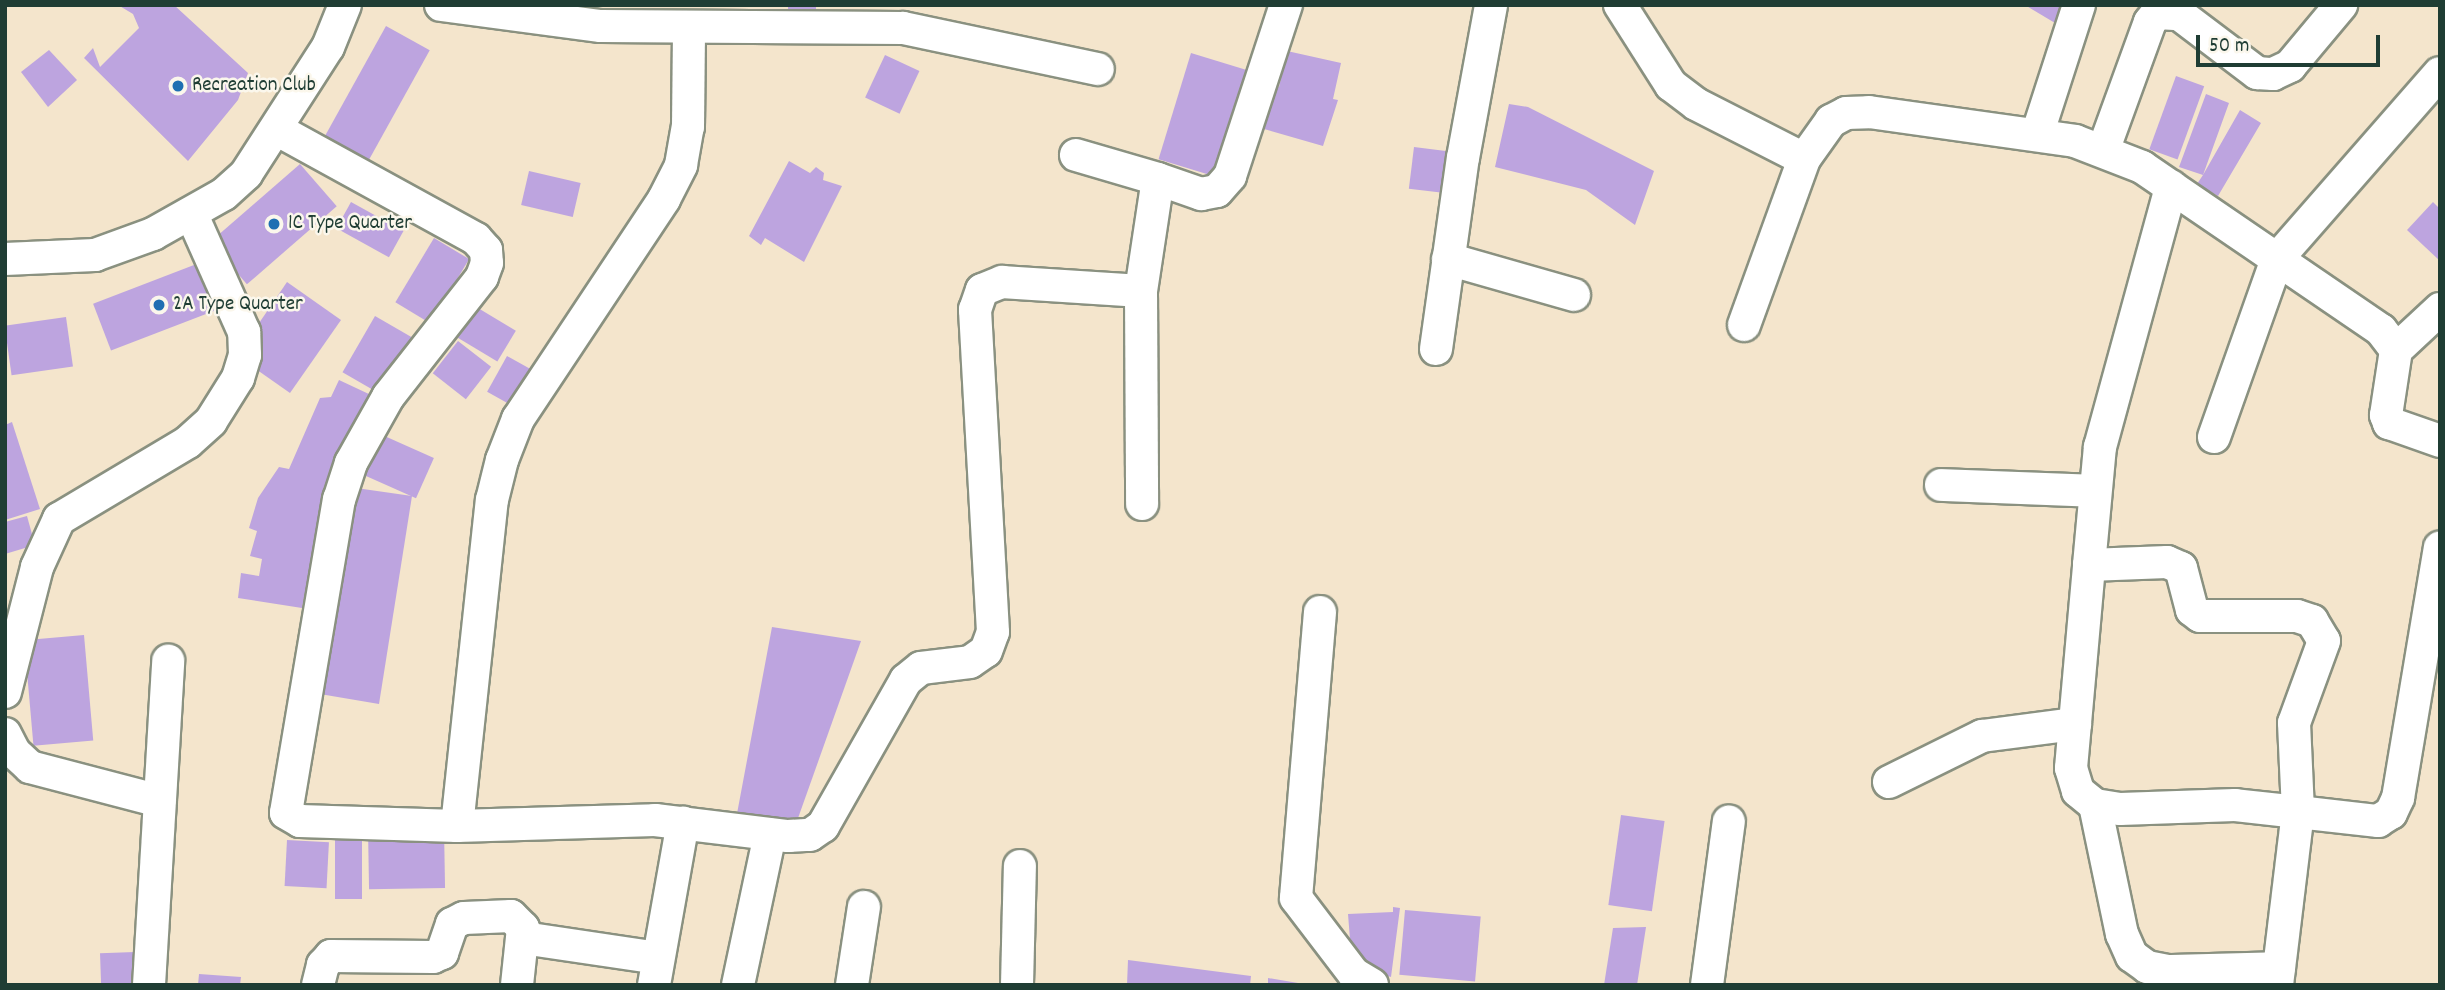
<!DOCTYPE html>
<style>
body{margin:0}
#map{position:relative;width:2445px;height:990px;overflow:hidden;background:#f4e5cc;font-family:Dekko,sans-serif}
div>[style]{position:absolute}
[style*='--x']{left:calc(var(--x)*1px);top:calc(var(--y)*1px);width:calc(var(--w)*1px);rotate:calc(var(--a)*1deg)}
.building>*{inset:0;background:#bda4df;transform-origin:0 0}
.roads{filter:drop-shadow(2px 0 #8a9180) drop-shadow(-2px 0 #8a9180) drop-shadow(0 2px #8a9180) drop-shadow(0 -2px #8a9180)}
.minor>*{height:32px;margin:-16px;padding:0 16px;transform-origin:16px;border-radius:16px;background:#fff}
.dots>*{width:19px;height:19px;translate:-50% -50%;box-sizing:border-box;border:4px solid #fbf7ec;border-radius:50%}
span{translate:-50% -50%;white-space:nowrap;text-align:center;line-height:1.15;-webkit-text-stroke:5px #fbf7ec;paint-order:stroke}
.poi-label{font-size:21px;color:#1f3d34}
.left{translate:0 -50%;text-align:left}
.frame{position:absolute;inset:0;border:7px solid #1f3d34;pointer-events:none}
.scale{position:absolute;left:2196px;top:35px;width:184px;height:32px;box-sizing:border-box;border:4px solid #1f3d34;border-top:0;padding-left:9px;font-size:21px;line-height:24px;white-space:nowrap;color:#1f3d34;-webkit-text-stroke:5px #fbf7ec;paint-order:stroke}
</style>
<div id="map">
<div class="building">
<div style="clip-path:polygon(118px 5px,174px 5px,248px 73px,238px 100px,188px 161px,84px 58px,93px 48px,100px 67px,139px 28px,133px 14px)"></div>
<div style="left:788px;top:5px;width:28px;height:14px"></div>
<div style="clip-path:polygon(2025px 5px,2065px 5px,2055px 23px)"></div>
<div style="left:386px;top:26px;width:50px;height:129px;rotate:29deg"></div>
<div style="clip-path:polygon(49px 50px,77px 80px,48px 107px,21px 72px)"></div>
<div style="clip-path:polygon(1287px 51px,1341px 63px,1333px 99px,1338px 100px,1323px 146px,1257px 127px,1271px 85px,1279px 87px)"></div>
<div style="left:1191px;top:53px;width:59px;height:111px;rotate:17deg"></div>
<div style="left:885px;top:55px;width:38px;height:47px;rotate:25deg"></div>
<div style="left:2176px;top:76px;width:30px;height:78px;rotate:20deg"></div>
<div style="clip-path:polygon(2206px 94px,2229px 103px,2203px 175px,2240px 110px,2261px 123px,2218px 196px,2197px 184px,2203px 175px,2179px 167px)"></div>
<div style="clip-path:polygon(1509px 104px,1528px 107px,1654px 171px,1635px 225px,1586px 190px,1495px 167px)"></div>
<div style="left:1414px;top:147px;width:32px;height:42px;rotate:7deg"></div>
<div style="clip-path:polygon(789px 161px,810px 173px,816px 167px,824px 173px,823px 180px,842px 186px,804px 262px,765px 238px,761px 245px,749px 236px)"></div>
<div style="left:300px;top:164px;width:56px;height:119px;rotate:49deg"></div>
<div style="left:529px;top:171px;width:53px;height:35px;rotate:13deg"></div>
<div style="left:351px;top:202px;width:60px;height:30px;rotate:29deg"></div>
<div style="clip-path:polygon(2433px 202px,2440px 209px,2440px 261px,2407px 230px)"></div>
<div style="left:434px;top:238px;width:41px;height:75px;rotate:31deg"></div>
<div style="left:207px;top:260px;width:50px;height:122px;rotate:69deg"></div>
<div style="clip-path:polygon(287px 282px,341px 320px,290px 393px,250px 365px,253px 332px)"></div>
<div style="left:473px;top:305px;width:50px;height:36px;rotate:31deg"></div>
<div style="left:375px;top:316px;width:42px;height:65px;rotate:30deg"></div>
<div style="left:66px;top:317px;width:50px;height:62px;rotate:82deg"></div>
<div style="left:458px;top:341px;width:42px;height:41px;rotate:38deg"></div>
<div style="left:507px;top:356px;width:35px;height:41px;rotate:29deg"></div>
<div style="clip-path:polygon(339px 380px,371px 395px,320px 516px,302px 608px,238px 598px,241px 573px,259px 576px,262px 559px,250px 556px,257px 531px,249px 528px,258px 498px,279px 467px,289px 469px,320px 398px,331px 397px)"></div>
<div style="clip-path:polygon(12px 422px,40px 509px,5px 520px,5px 425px)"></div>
<div style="left:380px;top:434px;width:59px;height:44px;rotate:24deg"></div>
<div style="clip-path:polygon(356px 488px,412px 496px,379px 704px,314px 693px)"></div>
<div style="clip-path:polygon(27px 516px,35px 545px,5px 554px,5px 522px)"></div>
<div style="clip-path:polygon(772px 627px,861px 641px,797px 821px,736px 819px)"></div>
<div style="left:84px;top:635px;width:106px;height:60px;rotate:85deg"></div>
<div style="left:1621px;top:815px;width:44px;height:91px;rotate:8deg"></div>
<div style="left:444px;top:828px;width:60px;height:76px;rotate:89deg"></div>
<div style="left:335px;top:832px;width:27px;height:67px"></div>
<div style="left:287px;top:840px;width:42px;height:46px;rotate:3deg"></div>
<div style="clip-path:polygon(1393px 907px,1400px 908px,1391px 977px,1352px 965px,1348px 914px,1393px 912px)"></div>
<div style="left:1405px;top:910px;width:76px;height:65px;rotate:5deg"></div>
<div style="clip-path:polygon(1646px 927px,1637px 985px,1604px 985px,1613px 928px)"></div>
<div style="left:135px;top:952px;width:33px;height:35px;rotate:88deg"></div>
<div style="clip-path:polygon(1128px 960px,1251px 976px,1250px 985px,1127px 985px)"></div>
<div style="clip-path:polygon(199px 974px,241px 977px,240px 985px,198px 985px)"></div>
<div style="clip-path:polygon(1268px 978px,1298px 983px,1298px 985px,1268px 985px)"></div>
</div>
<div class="roads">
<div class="minor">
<div style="--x:441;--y:5;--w:161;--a:7.5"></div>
<div style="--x:601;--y:26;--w:302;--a:0.4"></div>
<div style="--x:903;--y:28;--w:199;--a:11.9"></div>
<div style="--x:1620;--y:5;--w:95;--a:57.5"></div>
<div style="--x:1671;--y:85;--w:31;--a:37"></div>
<div style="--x:1696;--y:104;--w:121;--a:27"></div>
<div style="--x:1804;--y:159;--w:47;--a:-54.6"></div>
<div style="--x:1831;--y:121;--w:17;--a:-28"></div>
<div style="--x:1846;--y:113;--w:23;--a:-2"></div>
<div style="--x:1869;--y:112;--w:208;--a:8"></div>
<div style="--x:2075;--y:141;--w:72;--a:21.2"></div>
<div style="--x:2142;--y:167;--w:289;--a:34.3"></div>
<div style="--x:2381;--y:330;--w:25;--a:53"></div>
<div style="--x:2396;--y:350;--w:66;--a:98.7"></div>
<div style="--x:2386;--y:415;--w:9;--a:69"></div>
<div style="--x:2389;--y:423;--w:54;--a:19.4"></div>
<div style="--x:276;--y:129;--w:228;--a:28.8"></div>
<div style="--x:476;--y:239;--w:15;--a:48"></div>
<div style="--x:486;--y:250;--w:13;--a:86"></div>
<div style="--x:487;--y:263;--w:15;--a:110"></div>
<div style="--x:482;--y:277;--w:152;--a:128.1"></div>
<div style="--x:388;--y:397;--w:76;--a:119.3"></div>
<div style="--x:351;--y:463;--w:38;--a:108"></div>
<div style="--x:339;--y:499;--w:318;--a:99.6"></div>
<div style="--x:286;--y:813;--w:16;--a:30"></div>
<div style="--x:300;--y:821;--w:157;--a:1.8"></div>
<div style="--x:457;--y:826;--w:198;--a:-1.7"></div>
<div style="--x:655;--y:820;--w:134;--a:6.9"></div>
<div style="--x:788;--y:836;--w:22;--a:-3"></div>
<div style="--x:810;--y:835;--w:16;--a:-35"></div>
<div style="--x:823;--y:826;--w:168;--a:-60.4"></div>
<div style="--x:906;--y:680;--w:19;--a:-39"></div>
<div style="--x:921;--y:668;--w:49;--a:-7"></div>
<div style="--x:970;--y:662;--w:19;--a:-35"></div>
<div style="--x:986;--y:651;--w:20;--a:-70"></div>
<div style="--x:993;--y:632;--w:323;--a:-93.2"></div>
<div style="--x:975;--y:310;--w:21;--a:-71"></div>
<div style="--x:982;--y:290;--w:22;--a:-22"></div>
<div style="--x:1002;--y:282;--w:139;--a:3.7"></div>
<div style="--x:1141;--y:291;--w:113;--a:-81.4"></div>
<div style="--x:1158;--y:179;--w:46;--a:19.2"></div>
<div style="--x:1201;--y:194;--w:16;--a:-11"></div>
<div style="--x:1217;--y:191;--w:20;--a:-49"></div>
<div style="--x:1230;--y:176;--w:180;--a:-71.9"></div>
<div style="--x:2037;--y:135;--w:137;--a:-72.1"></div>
<div style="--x:2103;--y:151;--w:137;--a:-70"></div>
<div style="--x:2150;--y:22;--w:11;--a:-52"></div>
<div style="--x:2157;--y:13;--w:22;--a:3"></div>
<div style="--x:2179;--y:14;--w:98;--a:37.1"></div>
<div style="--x:2257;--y:73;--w:16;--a:4"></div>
<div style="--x:2273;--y:74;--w:19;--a:-25"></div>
<div style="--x:2290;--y:66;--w:80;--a:-50.1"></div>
<div style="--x:1076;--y:155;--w:85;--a:16.3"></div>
<div style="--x:5;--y:259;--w:90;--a:-2.5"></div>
<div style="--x:95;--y:255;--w:62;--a:-19.9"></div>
<div style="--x:153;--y:234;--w:81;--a:-29.4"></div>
<div style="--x:224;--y:194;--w:30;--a:-42"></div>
<div style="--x:246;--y:174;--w:151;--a:-57.2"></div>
<div style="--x:328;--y:47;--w:45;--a:-68"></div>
<div style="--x:1448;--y:259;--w:131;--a:15.9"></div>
<div style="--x:1141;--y:291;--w:213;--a:89.7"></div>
<div style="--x:1744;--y:325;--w:177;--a:-70.1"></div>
<div style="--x:1436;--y:349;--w:193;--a:-82"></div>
<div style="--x:1463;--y:158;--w:156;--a:-79.6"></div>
<div style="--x:2396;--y:350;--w:60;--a:-43"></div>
<div style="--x:2214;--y:437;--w:189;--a:-70.5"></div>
<div style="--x:2277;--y:259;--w:247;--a:-48.8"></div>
<div style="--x:1941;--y:485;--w:154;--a:2.2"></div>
<div style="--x:2089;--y:565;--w:78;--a:-2.2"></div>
<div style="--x:2167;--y:562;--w:15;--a:23"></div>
<div style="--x:2181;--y:568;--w:43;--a:75.3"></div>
<div style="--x:2192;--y:610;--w:10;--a:37"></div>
<div style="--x:2200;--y:616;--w:97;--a:0"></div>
<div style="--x:2297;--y:616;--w:16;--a:18"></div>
<div style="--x:2312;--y:621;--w:23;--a:59"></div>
<div style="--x:2324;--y:641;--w:87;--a:110.1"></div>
<div style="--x:2294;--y:723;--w:89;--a:87.4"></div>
<div style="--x:2298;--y:812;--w:63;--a:-173.7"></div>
<div style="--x:2235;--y:805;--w:115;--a:178"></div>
<div style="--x:2120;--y:809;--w:25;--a:-171"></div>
<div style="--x:2095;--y:805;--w:22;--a:-141"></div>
<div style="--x:2078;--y:791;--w:24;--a:-107"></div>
<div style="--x:2071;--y:768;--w:204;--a:-84.9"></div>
<div style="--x:2089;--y:565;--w:119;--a:-84.7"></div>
<div style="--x:2100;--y:447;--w:270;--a:-74.7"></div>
<div style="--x:1320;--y:612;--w:287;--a:94.8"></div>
<div style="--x:1296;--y:898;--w:96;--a:52.7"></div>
<div style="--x:1354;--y:974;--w:21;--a:31"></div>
<div style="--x:5;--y:692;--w:129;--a:-75.6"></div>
<div style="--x:37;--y:567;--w:53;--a:-65.4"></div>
<div style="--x:59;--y:519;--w:150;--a:-30.8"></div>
<div style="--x:188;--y:442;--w:31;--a:-42"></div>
<div style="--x:211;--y:421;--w:51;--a:-57.9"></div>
<div style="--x:238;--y:378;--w:24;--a:-73"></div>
<div style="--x:245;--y:355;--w:23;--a:-92"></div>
<div style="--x:244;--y:332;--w:130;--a:-114"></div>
<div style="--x:5;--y:734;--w:20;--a:63"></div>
<div style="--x:14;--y:752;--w:22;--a:43"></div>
<div style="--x:30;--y:767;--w:134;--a:14.7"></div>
<div style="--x:1889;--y:782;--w:104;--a:-26.3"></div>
<div style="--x:1982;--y:736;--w:94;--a:-7.4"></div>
<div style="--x:2095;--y:805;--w:132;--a:78.2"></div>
<div style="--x:2122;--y:934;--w:24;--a:66"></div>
<div style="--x:2132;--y:956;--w:19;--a:36"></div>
<div style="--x:2147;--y:967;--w:21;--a:11"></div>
<div style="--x:2168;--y:971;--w:111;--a:-1.5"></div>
<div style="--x:457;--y:826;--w:328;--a:-83.9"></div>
<div style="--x:492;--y:500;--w:41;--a:-76"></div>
<div style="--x:502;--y:460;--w:44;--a:-68.7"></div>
<div style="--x:518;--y:419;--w:264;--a:-56.4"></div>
<div style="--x:664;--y:199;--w:38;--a:-63"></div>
<div style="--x:681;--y:165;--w:39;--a:-80"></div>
<div style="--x:688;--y:127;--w:100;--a:-89.4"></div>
<div style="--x:523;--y:938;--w:136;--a:8.4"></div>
<div style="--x:149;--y:985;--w:325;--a:-86.6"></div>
<div style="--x:318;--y:985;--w:21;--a:-76"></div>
<div style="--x:323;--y:965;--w:12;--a:-48"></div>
<div style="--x:331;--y:956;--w:102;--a:0.6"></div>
<div style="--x:433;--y:957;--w:10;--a:-24"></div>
<div style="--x:442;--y:953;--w:31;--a:-71"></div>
<div style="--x:452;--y:924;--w:13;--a:-27"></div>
<div style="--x:464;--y:918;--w:47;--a:-2.4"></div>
<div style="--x:511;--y:916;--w:17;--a:45"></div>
<div style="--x:523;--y:928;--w:57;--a:96"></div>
<div style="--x:654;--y:985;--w:165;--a:-79.9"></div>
<div style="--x:738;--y:985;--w:154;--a:-78"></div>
<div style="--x:852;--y:985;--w:79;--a:-81.3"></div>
<div style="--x:1017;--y:985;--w:119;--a:-88.6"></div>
<div style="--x:1707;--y:985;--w:165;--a:-82.4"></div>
<div style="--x:2277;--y:985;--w:174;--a:-83.1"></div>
<div style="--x:2298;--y:812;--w:81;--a:6.4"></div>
<div style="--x:2378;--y:821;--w:15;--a:-32"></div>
<div style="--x:2391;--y:813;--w:17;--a:-65"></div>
<div style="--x:2398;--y:798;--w:254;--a:-80.5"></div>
</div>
</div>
<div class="dots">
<div style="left:178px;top:86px;background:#1f6fb2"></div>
<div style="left:274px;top:224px;background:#1f6fb2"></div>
<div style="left:159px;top:305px;background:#1f6fb2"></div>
</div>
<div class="poi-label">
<span class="left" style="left:192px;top:86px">Recreation Club</span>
<span class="left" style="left:288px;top:224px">1C Type Quarter</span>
<span class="left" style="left:173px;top:305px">2A Type Quarter</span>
</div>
<div class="frame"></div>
<div class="scale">50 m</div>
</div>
